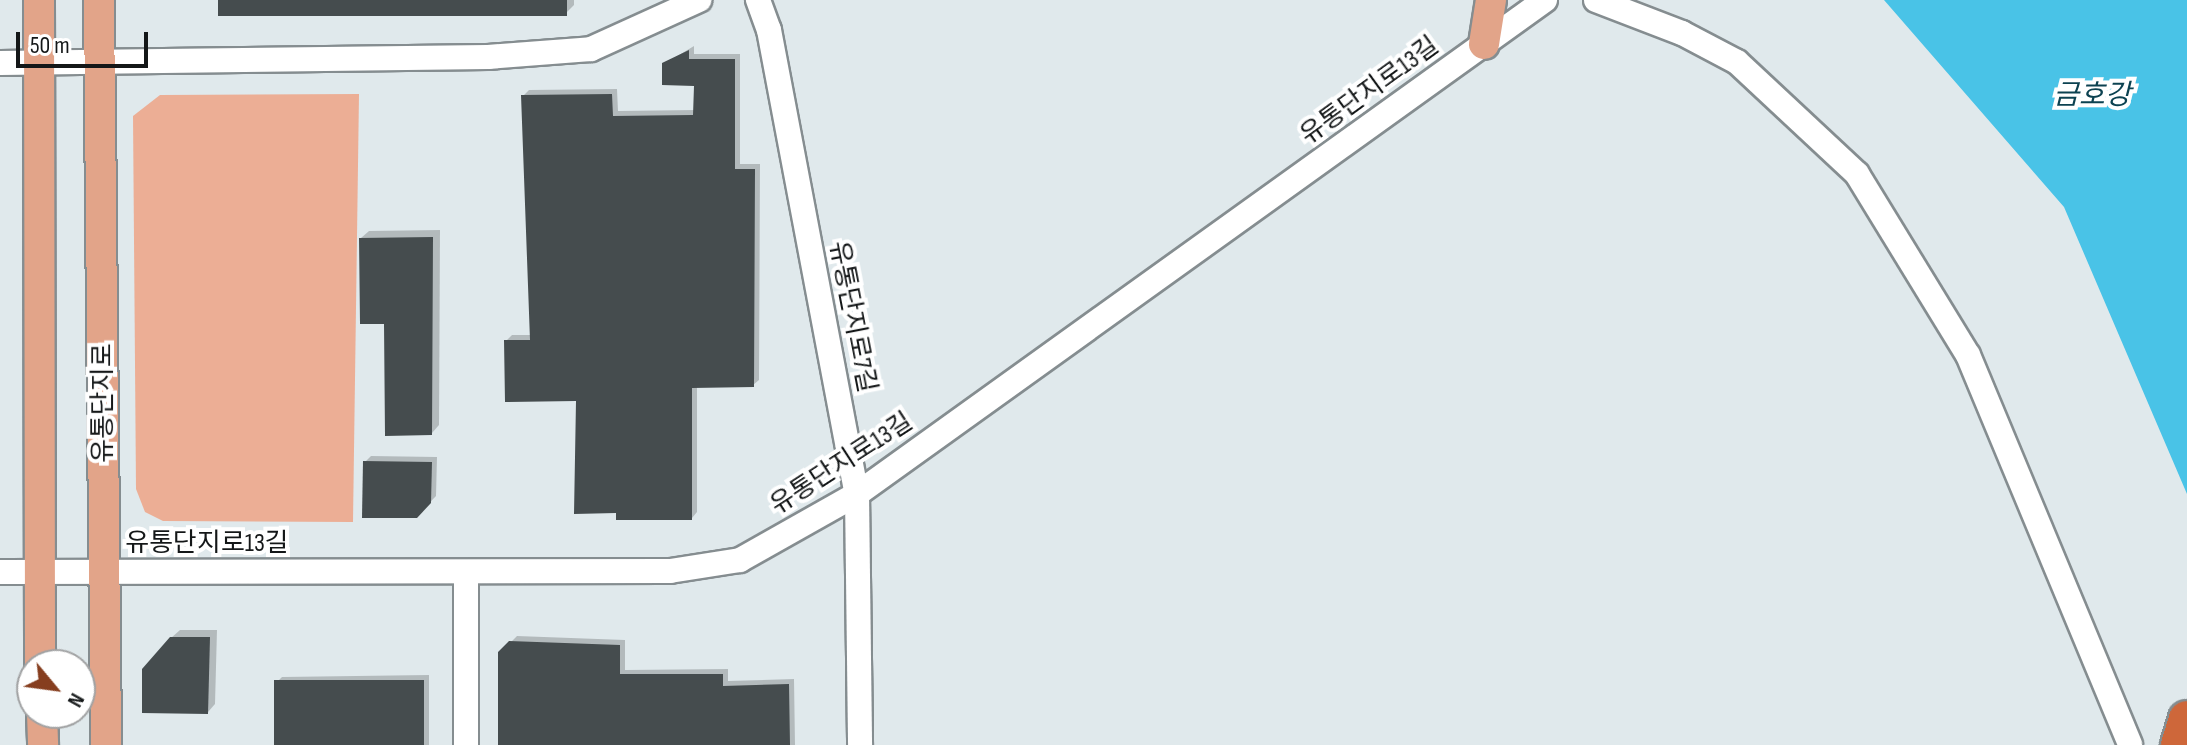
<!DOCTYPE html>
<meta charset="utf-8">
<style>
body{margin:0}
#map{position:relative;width:2187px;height:745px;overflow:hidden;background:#e0e9ec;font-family:"Sofia Sans Condensed","Noto Sans KR",sans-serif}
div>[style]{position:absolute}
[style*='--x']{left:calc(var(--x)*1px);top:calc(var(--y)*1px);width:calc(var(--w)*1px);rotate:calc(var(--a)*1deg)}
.green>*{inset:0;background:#ecae95}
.water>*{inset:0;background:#49c3e7}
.shadow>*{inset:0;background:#0003}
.building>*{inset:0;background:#454c4e;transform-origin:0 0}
.roads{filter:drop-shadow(2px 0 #858d90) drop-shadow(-2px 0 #858d90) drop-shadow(0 2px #858d90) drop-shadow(0 -2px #858d90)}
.minor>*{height:24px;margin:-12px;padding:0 12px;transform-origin:12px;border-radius:12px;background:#fff}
.major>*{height:30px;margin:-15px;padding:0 15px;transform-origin:15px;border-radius:15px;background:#e2a489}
.highway>*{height:36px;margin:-18px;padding:0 18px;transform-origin:18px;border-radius:18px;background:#ce673a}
span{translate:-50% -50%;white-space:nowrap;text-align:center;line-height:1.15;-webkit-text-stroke:8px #fff;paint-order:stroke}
.street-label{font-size:26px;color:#141718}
.water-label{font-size:28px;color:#0c4251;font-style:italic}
.north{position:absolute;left:16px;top:649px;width:80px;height:80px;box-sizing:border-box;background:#fff;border:2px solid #a1a2a3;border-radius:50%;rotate:119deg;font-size:22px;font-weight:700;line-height:32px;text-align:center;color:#141718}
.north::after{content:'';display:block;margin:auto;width:28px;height:36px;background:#863e1f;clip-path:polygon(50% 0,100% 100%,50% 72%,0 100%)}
.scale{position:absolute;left:16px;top:32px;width:132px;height:36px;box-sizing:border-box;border:4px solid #141718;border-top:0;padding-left:10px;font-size:24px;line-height:28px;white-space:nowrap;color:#141718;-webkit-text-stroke:6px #fff;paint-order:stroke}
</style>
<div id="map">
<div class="green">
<div style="clip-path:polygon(359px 94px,353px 522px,163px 521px,145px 512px,136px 489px,133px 116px,160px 95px)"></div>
</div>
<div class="water">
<div style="clip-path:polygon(1884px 0,2187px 0,2187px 494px,2064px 207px)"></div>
</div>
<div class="shadow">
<div style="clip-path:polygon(220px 0,574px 0,574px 5px,566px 13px)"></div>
<div style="clip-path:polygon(694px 46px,694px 54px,740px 54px,740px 164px,760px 164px,759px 380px,753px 385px,697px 386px,697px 512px,692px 518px,578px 399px,506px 341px,512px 335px,532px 335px,523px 96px,529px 90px,617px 89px,618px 111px,695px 110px,696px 84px,664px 64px)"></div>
<div style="clip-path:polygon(440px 230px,439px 425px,432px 433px,361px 238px,369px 231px)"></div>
<div style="clip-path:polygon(371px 456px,437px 457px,436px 496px,417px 516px,365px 462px)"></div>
<div style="clip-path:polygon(180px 630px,217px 630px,215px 704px,208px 712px,171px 638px)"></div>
<div style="clip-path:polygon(517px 636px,625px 640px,625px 670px,728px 669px,728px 681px,794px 679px,795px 745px,500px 745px,500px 653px)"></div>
<div style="clip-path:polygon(429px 675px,429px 745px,277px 745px,276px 683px,282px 677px)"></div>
</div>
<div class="building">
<div style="left:218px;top:0;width:349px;height:16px"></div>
<div style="clip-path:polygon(689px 50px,689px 59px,735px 59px,735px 169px,755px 169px,754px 387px,692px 388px,692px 520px,616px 520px,616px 513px,574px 514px,576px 401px,505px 402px,504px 340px,530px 340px,521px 95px,612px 94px,613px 116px,693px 115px,694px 86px,662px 85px,662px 63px)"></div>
<div style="clip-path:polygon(433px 237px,432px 435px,385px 436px,384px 324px,360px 324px,359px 238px)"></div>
<div style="clip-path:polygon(363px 461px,432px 462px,431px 503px,417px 518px,362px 518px)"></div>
<div style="clip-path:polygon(170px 637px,210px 637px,208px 714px,142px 713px,142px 669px)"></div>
<div style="clip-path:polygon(509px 641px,620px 645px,620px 674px,723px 674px,723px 686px,789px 684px,790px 745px,498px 745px,498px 652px)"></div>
<div style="left:424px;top:680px;width:65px;height:150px;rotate:90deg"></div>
</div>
<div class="roads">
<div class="minor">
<div style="--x:758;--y:0;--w:32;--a:70"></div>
<div style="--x:769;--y:30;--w:472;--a:79.3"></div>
<div style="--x:857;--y:494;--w:251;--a:89.3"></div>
<div style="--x:1596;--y:0;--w:92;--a:21"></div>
<div style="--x:1682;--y:33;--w:62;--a:27.8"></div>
<div style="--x:1737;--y:62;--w:164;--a:43"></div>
<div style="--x:1857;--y:174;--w:212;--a:58.5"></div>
<div style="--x:1968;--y:355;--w:422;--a:67.4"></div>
<div style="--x:0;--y:63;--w:488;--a:-0.7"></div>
<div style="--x:488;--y:57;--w:103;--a:-4.4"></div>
<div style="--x:591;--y:49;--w:119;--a:-24.4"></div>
<div style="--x:0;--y:572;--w:670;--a:-0.09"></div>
<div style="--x:670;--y:571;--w:71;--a:-8.9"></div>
<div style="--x:740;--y:560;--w:134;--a:-29.4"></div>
<div style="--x:857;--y:494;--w:847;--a:-35.68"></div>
<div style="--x:466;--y:745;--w:172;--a:-90"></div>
</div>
<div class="major">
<div style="--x:39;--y:0;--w:665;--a:89.91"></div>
<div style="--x:99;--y:0;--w:745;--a:89.46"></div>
<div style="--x:1484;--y:44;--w:45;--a:-81"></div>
<div style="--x:42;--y:713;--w:32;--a:88"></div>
</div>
<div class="highway">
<div style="--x:2179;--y:745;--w:27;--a:-73"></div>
</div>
</div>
<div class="street-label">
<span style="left:1370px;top:91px;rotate:-36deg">유통단지로13길</span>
<span style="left:852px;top:317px;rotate:79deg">유통단지로7길</span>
<span style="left:104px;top:403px;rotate:-90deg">유통단지로</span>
<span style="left:842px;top:464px;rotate:-33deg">유통단지로13길</span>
<span style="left:207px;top:544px">유통단지로13길</span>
</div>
<div class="water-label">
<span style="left:2092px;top:96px">금호강</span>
</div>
<div class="north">N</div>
<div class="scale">50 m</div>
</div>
